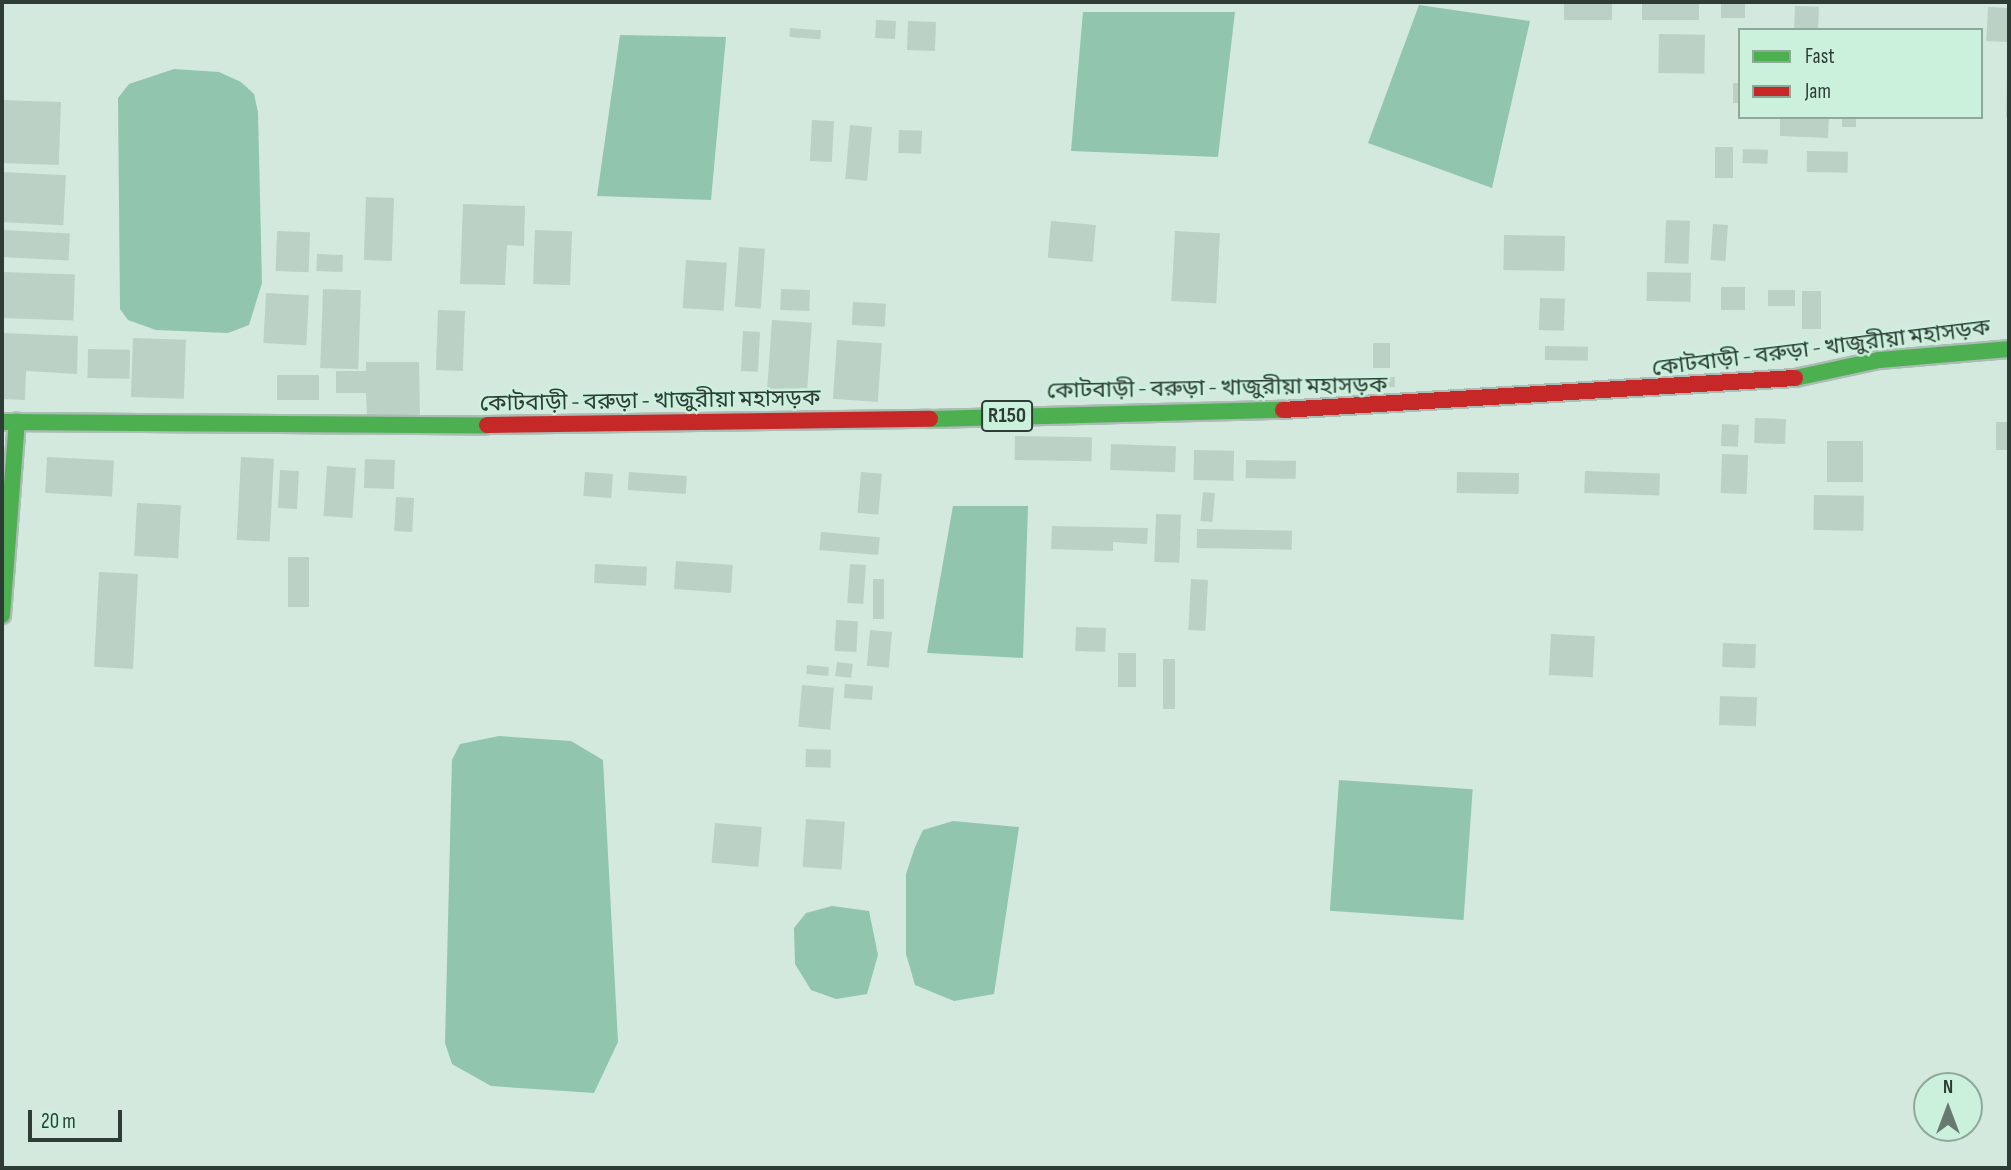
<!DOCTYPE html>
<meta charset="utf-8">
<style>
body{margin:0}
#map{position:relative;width:2011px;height:1170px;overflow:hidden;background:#d3e9de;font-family:"Sofia Sans Condensed","Noto Sans Bengali",sans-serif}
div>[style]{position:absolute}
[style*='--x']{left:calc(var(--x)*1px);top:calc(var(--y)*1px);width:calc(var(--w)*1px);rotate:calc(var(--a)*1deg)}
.water>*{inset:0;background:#92c5ad;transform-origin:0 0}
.building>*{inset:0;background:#bbd1c6;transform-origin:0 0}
.roads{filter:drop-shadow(2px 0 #abbcb4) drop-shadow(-2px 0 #abbcb4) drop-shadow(0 2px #abbcb4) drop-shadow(0 -2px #abbcb4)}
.fast>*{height:16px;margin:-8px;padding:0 8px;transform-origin:8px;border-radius:8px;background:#4caf50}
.jam>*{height:16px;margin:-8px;padding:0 8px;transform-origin:8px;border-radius:8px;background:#c62828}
span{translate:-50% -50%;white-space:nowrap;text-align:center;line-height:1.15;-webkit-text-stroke:5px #cbf1dd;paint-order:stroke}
.shield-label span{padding:2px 5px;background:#cbf1dd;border:2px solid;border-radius:5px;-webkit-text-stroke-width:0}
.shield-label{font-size:21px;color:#2d3d35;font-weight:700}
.street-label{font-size:23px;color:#2d3d35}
.frame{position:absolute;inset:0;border:4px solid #2d3d35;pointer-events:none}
.legend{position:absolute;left:1738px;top:28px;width:245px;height:91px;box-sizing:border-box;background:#cbf1dd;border:2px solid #8ca99a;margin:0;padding:9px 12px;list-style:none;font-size:21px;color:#2d3d35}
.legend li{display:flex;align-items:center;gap:14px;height:35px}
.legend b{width:35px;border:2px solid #8ca99a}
.north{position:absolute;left:1913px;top:1072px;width:70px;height:70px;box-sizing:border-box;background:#cbf1dd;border:2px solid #8ca99a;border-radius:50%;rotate:0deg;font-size:19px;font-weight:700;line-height:28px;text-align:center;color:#2d3d35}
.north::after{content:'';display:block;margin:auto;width:24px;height:32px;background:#677970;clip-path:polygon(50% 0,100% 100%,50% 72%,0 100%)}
.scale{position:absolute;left:28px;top:1110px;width:94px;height:32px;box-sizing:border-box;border:4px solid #2d3d35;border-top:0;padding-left:9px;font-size:21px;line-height:24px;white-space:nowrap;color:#2d3d35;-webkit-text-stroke:5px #cbf1dd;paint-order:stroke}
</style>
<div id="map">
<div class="water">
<div style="clip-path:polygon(1419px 5px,1530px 21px,1492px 188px,1368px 143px)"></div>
<div style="clip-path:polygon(1083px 12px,1235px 12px,1218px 157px,1071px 151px)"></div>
<div style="clip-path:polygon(620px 35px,726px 37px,711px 200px,597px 196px)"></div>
<div style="clip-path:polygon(174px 69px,219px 72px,241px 82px,254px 94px,258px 112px,262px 283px,249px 325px,228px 333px,156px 330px,128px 320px,120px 309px,118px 98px,129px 84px)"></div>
<div style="clip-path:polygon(953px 506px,1028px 506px,1023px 658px,927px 653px)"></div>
<div style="clip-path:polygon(499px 736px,571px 741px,603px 760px,618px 1042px,594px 1093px,491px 1086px,452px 1064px,445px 1043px,452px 760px,460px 744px)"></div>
<div style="left:1339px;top:780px;width:134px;height:131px;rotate:4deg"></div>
<div style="clip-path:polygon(953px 821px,1019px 827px,994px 994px,954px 1001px,915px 985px,906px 954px,906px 874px,915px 847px,923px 830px)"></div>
<div style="clip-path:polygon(832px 906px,869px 911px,878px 955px,867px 994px,836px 999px,811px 990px,795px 964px,794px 928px,806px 913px)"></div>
</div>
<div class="building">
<div style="left:1564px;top:2px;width:48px;height:18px"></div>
<div style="left:1642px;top:2px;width:57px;height:18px"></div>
<div style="left:1721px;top:2px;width:24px;height:16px"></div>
<div style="left:1795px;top:6px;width:24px;height:24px;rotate:2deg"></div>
<div style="left:1988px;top:7px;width:21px;height:34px;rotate:3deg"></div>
<div style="left:876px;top:20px;width:20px;height:18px;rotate:3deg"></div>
<div style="left:908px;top:21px;width:28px;height:29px;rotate:2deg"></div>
<div style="left:790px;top:28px;width:31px;height:9px;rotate:4deg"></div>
<div style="left:1659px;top:34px;width:46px;height:39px;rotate:1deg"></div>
<div style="clip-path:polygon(2007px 72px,2009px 72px,2009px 118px,2006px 117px)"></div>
<div style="left:1733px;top:83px;width:7px;height:20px"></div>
<div style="left:2px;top:100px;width:59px;height:63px;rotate:2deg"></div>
<div style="clip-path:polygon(1829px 117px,1828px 138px,1780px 136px,1780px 118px)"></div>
<div style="left:1842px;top:117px;width:14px;height:10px"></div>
<div style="left:812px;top:120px;width:22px;height:41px;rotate:3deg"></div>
<div style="left:850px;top:125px;width:22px;height:54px;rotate:5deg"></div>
<div style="left:899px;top:130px;width:23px;height:23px;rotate:2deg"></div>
<div style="left:1715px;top:147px;width:18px;height:31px"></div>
<div style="left:1743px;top:149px;width:25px;height:14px;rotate:2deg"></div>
<div style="left:1807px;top:151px;width:41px;height:21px;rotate:1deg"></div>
<div style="left:2px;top:172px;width:64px;height:50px;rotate:3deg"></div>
<div style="left:366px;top:197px;width:28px;height:63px;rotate:2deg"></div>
<div style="clip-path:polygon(463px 204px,525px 206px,524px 246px,507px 245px,505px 285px,460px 284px)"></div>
<div style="left:1666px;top:220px;width:24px;height:43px;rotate:2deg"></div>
<div style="left:1051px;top:221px;width:45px;height:37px;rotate:5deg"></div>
<div style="left:1713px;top:224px;width:15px;height:36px;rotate:4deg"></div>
<div style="left:2px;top:230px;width:68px;height:27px;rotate:3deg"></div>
<div style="left:535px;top:230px;width:37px;height:54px;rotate:2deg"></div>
<div style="left:277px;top:231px;width:33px;height:40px;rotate:2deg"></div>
<div style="left:1175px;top:231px;width:45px;height:70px;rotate:3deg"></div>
<div style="left:1504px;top:235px;width:61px;height:35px;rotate:1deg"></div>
<div style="left:739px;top:247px;width:26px;height:60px;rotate:4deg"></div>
<div style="left:317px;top:254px;width:26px;height:17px;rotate:2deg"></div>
<div style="left:686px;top:260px;width:41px;height:48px;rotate:4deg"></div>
<div style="left:2px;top:272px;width:73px;height:46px;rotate:2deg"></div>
<div style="left:1647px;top:272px;width:44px;height:29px;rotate:1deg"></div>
<div style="left:1721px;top:287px;width:24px;height:23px"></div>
<div style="left:323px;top:289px;width:38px;height:79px;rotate:2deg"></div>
<div style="left:781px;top:289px;width:29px;height:21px;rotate:2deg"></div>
<div style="left:1768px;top:290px;width:27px;height:16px"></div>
<div style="left:1802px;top:291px;width:19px;height:38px"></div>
<div style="left:266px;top:293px;width:43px;height:50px;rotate:3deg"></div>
<div style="left:1540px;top:298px;width:25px;height:32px;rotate:2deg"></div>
<div style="left:853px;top:302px;width:33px;height:23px;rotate:3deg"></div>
<div style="left:438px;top:310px;width:27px;height:60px;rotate:2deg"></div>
<div style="left:772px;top:320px;width:40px;height:69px;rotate:4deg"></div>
<div style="left:743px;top:331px;width:17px;height:40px;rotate:3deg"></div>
<div style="clip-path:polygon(2px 333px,78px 336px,77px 374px,26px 371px,25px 400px,2px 399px)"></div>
<div style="left:133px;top:338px;width:53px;height:59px;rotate:2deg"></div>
<div style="left:837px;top:340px;width:45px;height:59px;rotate:4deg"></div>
<div style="left:1373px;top:343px;width:17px;height:25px"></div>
<div style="left:1545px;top:346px;width:43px;height:14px;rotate:1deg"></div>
<div style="left:88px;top:349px;width:42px;height:29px;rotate:1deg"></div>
<div style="clip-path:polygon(366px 362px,419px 362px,420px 416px,367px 416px,366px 393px,336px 393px,336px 371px,366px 371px)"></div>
<div style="left:277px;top:375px;width:42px;height:25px"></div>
<div style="left:1368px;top:376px;width:27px;height:10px;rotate:2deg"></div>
<div style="left:1755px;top:418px;width:31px;height:25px;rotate:2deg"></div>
<div style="left:1996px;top:422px;width:13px;height:28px"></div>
<div style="left:1722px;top:424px;width:17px;height:22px;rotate:3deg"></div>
<div style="left:1015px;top:436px;width:77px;height:24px;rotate:1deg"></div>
<div style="left:1827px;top:441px;width:36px;height:41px"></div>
<div style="left:1111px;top:444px;width:65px;height:26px;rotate:2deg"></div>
<div style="left:1194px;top:450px;width:40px;height:30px;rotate:1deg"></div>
<div style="left:1722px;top:454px;width:26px;height:39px;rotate:2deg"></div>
<div style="left:47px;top:457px;width:67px;height:36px;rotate:3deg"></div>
<div style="left:241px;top:457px;width:33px;height:83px;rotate:3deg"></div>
<div style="left:365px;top:459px;width:30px;height:29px;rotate:2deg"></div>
<div style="left:1246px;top:460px;width:50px;height:18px;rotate:1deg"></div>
<div style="left:327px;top:466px;width:29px;height:50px;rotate:4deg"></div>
<div style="left:280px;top:470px;width:19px;height:38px;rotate:3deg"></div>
<div style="left:1585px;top:471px;width:75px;height:22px;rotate:2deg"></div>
<div style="left:585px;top:472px;width:28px;height:24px;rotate:4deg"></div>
<div style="left:629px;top:472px;width:58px;height:18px;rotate:4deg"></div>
<div style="left:861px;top:472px;width:21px;height:41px;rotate:5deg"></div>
<div style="left:1457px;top:472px;width:62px;height:21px;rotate:1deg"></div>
<div style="left:1203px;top:492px;width:12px;height:29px;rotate:5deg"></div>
<div style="left:1814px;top:495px;width:50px;height:35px;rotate:1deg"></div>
<div style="left:396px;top:497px;width:18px;height:34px;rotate:3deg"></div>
<div style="left:137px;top:503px;width:44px;height:53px;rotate:3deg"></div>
<div style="left:1156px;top:514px;width:25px;height:48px;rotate:2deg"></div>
<div style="clip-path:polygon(1052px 526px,1148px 528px,1147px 544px,1113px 542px,1113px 551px,1051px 549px)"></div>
<div style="left:1197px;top:529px;width:95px;height:19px;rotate:1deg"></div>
<div style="left:821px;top:532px;width:59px;height:18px;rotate:5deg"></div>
<div style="left:288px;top:557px;width:21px;height:50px"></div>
<div style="left:676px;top:561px;width:57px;height:28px;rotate:4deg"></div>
<div style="left:595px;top:564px;width:52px;height:19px;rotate:3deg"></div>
<div style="left:850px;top:564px;width:16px;height:39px;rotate:4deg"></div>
<div style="left:99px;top:572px;width:39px;height:95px;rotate:3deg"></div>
<div style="left:873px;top:579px;width:11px;height:40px"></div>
<div style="left:1191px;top:579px;width:17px;height:51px;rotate:3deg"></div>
<div style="left:836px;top:620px;width:22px;height:31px;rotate:3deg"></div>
<div style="left:1076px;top:627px;width:30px;height:24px;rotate:2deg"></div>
<div style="left:870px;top:630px;width:22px;height:36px;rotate:5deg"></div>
<div style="left:1551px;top:634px;width:44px;height:41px;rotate:3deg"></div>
<div style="left:1723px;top:643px;width:33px;height:24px;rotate:2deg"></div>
<div style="left:1118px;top:653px;width:18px;height:34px"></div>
<div style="left:1163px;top:659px;width:12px;height:50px"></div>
<div style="left:837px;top:662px;width:16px;height:14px;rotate:7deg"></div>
<div style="left:807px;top:665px;width:22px;height:9px;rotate:5deg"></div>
<div style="left:845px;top:684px;width:28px;height:14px;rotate:4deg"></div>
<div style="left:802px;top:685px;width:32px;height:42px;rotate:5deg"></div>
<div style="left:1720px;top:696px;width:37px;height:29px;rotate:2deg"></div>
<div style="left:806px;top:749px;width:25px;height:18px;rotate:2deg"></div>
<div style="left:806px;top:819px;width:39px;height:48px;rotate:4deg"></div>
<div style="left:715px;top:823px;width:47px;height:40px;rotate:5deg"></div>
</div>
<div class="roads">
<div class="fast">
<div style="--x:1795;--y:378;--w:86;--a:-12.1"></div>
<div style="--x:1879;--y:360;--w:130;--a:-4.8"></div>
<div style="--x:930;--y:419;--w:353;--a:-1.5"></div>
<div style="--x:2;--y:422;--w:485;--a:0.4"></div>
<div style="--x:2;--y:615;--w:194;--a:-85.6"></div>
</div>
<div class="jam">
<div style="--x:1283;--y:410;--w:513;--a:-3.58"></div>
<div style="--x:487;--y:425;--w:443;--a:-0.8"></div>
</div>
</div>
<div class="shield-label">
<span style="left:1007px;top:416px">R150</span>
</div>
<div class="street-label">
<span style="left:1821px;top:348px;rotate:-7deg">কোটবাড়ী - বরুড়া - খাজুরীয়া মহাসড়ক</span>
<span style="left:1217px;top:388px;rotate:-1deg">কোটবাড়ী - বরুড়া - খাজুরীয়া মহাসড়ক</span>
<span style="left:650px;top:401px;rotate:-1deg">কোটবাড়ী - বরুড়া - খাজুরীয়া মহাসড়ক</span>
</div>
<div class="frame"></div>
<ul class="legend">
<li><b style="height:9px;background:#4caf50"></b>Fast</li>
<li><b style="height:9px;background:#c62828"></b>Jam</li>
</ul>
<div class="north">N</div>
<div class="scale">20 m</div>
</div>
